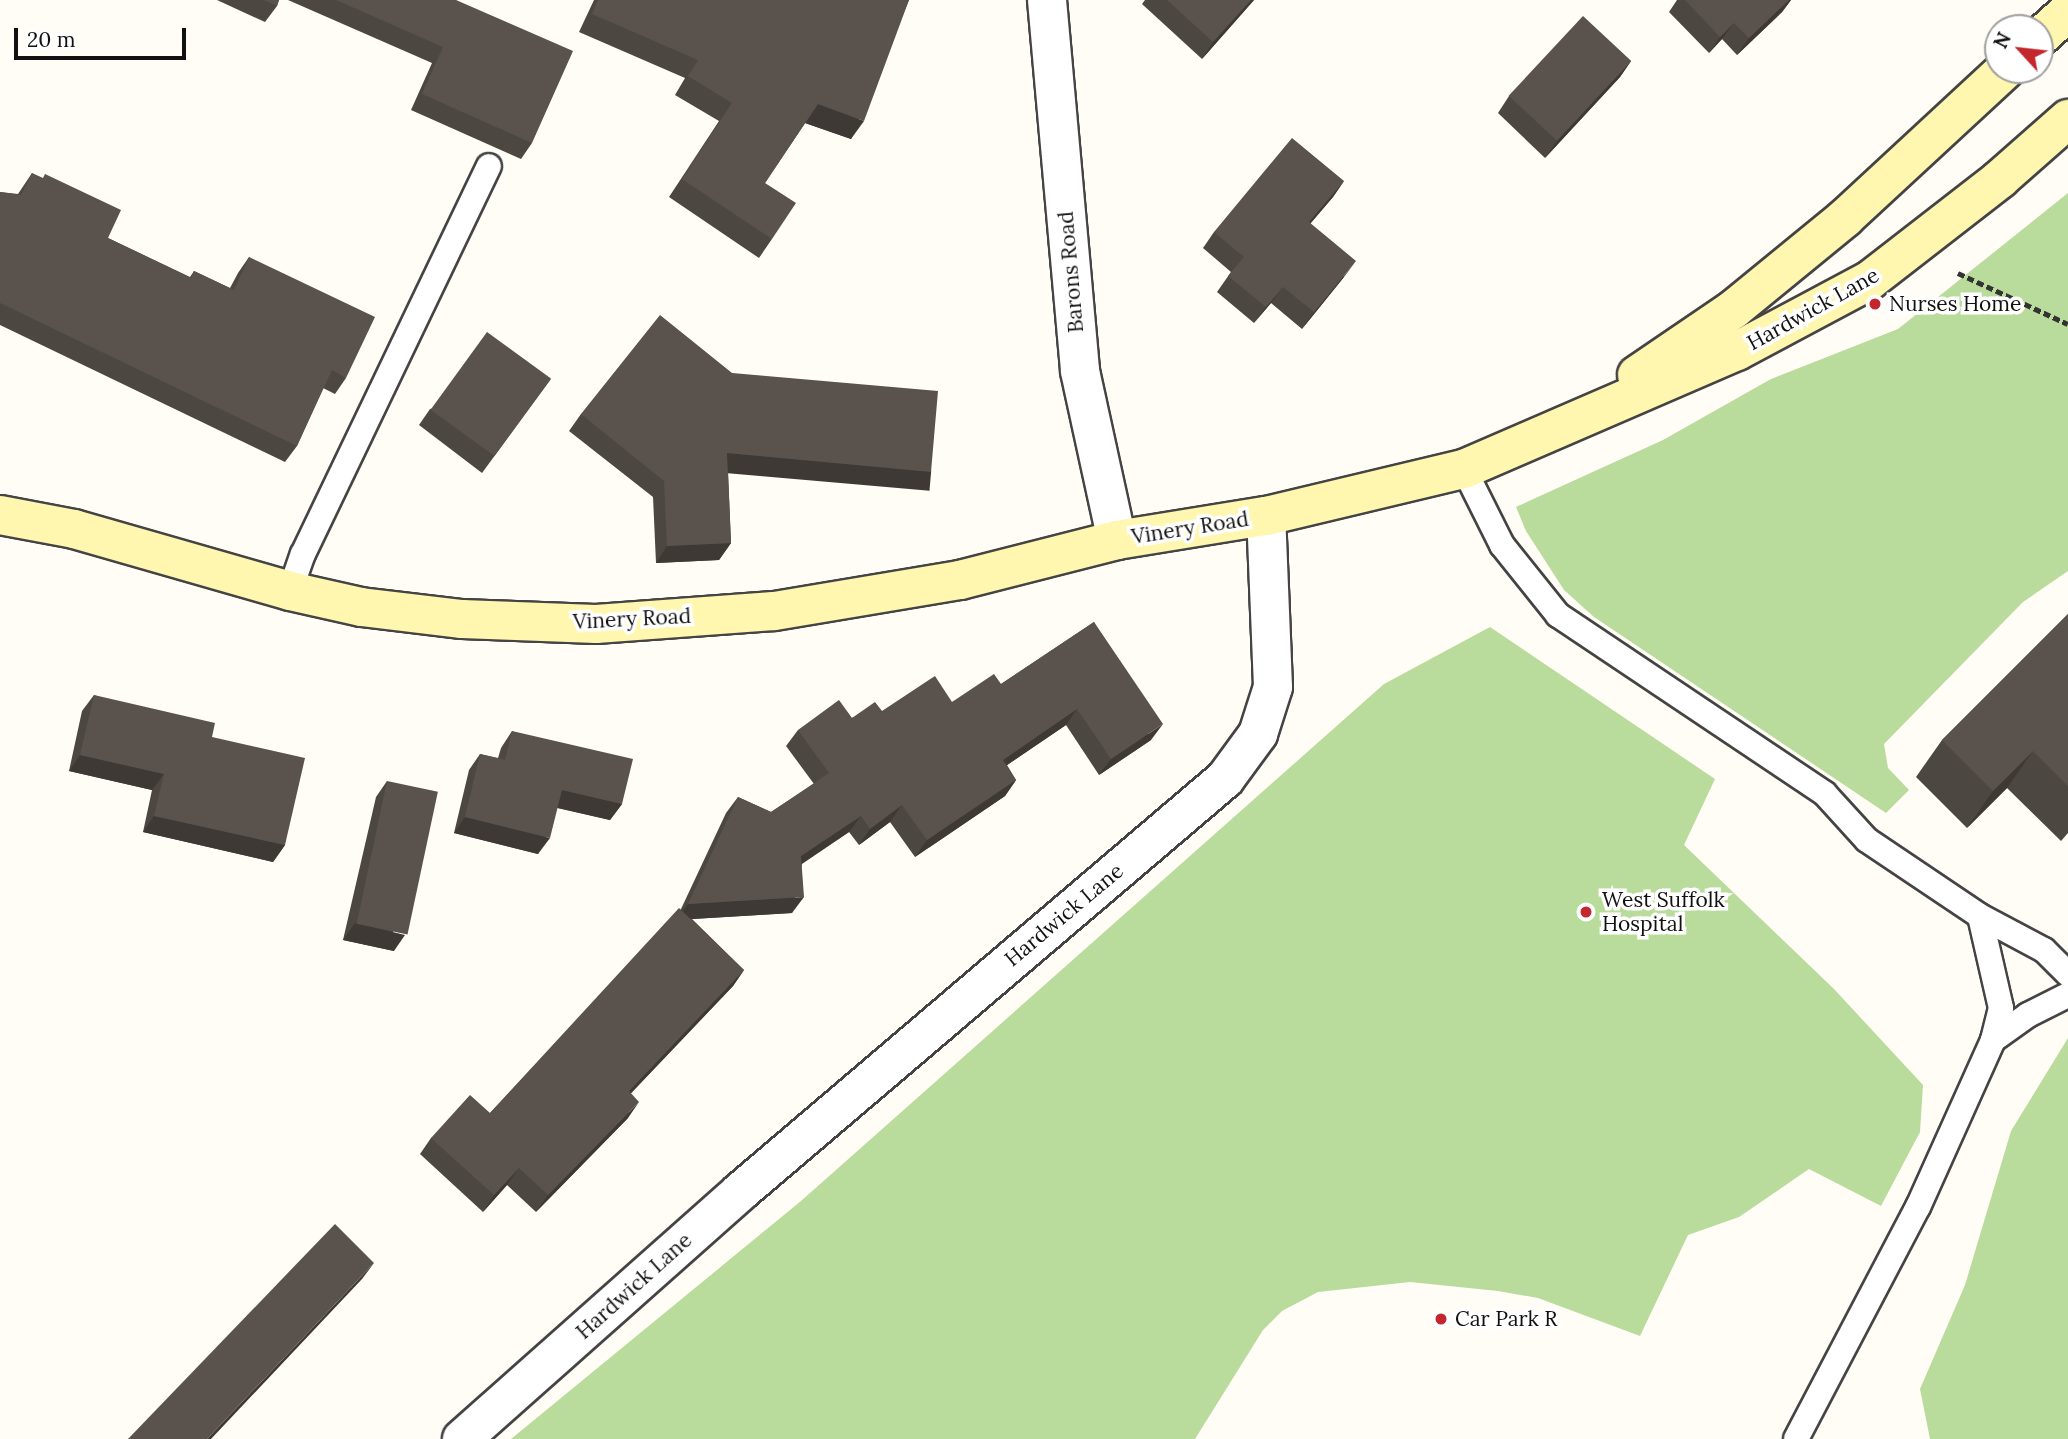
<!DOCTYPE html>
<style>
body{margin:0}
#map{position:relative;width:2068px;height:1439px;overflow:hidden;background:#fffdf5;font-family:Lora,serif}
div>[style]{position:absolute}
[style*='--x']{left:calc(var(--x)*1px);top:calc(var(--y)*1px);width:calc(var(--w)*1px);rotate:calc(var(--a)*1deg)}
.forest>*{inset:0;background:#b9dc9c}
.path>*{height:4.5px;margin-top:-2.25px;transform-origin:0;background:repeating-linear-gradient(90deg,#333 0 7px,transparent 0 10.5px)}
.roads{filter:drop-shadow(2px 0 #444) drop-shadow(-2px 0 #444) drop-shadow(0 2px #444) drop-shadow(0 -2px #444)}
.lane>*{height:24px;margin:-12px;padding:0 12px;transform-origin:12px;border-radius:12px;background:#fff}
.street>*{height:38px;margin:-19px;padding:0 19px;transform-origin:19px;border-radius:19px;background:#fff}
.secondary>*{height:38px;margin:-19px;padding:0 19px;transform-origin:19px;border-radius:19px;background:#fff6b0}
.wall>*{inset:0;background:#4d4742}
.shaded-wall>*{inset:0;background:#3f3936;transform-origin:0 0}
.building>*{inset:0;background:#5a524d;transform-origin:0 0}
.dots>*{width:19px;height:19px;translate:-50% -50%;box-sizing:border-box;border:4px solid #fff;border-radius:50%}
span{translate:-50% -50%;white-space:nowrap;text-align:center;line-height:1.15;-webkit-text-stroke:7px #fff;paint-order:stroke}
.street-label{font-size:21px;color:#111}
.poi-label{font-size:21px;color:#111}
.left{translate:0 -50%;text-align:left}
.north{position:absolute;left:1984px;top:14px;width:70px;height:70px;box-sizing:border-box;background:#fff;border:2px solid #a0a0a0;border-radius:50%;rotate:297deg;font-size:19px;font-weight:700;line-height:28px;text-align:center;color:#111}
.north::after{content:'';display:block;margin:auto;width:24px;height:32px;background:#c4262e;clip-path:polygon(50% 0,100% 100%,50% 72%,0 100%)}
.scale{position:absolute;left:14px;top:28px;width:172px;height:32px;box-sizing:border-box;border:4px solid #111;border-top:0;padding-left:9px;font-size:21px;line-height:24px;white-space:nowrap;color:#111;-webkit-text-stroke:5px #fff;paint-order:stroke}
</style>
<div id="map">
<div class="forest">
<div style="clip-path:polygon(2068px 193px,2068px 571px,2023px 602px,1884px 744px,1888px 768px,1909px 790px,1886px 813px,1594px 617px,1564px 590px,1526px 531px,1516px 507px,1663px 440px,1771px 379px,1898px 329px)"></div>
<div style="clip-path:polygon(1490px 627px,1715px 779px,1684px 845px,1834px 989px,1923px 1085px,1920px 1132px,1881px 1206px,1809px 1169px,1739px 1217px,1688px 1235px,1640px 1336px,1538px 1298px,1498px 1291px,1410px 1282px,1318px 1292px,1282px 1311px,1263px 1330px,1195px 1439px,511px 1439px,801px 1201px,1384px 684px)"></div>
<div style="clip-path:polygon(2068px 1038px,2068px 1439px,1930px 1439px,1920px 1389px,1965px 1285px,2011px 1131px)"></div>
</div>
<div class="path">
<div style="--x:1958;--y:273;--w:121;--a:24.9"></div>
</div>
<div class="roads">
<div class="lane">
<div style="--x:1464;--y:469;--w:85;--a:63.4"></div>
<div style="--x:1502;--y:545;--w:90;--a:51.3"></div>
<div style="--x:1558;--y:615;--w:321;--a:33.8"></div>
<div style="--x:1825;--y:794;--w:62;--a:47.6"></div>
<div style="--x:1867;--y:840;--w:136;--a:33.9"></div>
<div style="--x:1980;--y:916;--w:72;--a:28"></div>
<div style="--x:2044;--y:950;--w:34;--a:45"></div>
<div style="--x:290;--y:591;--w:39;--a:-71"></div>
<div style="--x:303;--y:554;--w:430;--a:-64.4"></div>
<div style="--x:1993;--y:1040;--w:43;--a:-35.5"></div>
<div style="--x:2028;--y:1015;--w:45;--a:-26.6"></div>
<div style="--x:1796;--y:1439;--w:262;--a:-62.3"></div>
<div style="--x:1918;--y:1207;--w:183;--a:-65.8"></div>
<div style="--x:1993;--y:1040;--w:33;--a:-76"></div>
<div style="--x:2001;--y:1008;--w:94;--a:-102.9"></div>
</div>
<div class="street">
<div style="--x:1047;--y:0;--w:372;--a:84.9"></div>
<div style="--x:1080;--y:371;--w:173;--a:77.7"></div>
<div style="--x:462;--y:1439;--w:372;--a:-41.6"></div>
<div style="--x:740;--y:1192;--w:637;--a:-40.42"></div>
<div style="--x:1225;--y:779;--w:56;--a:-53.7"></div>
<div style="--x:1258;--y:734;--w:49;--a:-72.3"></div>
<div style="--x:1273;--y:687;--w:171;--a:-92.3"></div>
</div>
<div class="secondary">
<div style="--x:2040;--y:37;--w:38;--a:-42"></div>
<div style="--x:1637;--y:375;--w:117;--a:-34.2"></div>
<div style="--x:1734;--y:309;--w:144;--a:-39.3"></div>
<div style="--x:1845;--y:218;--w:218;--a:-42.8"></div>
<div style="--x:0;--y:515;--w:75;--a:10.7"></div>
<div style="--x:74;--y:529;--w:225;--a:16"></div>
<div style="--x:290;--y:591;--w:73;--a:12.7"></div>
<div style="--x:361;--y:607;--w:102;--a:6.8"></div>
<div style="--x:462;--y:619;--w:134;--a:2.1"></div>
<div style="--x:596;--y:624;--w:178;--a:-4.2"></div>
<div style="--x:774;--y:611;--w:189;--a:-9.5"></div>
<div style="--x:960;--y:580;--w:162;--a:-14.3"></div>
<div style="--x:1117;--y:540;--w:151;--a:-9.2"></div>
<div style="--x:1266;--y:516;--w:204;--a:-13.4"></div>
<div style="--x:1464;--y:469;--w:297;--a:-23.4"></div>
<div style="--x:1737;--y:351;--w:151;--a:-28.1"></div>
<div style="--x:1870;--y:280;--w:165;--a:-37.8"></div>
<div style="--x:2000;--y:179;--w:91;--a:-41.4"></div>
</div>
</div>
<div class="wall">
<div style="clip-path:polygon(217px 0,279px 0,277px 6px,265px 22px)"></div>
<div style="clip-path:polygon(288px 0,456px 0,532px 143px,521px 159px,411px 110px,432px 63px)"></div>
<div style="clip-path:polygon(594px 0,909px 0,851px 139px,805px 123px,765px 183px,772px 239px,759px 258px,669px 197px,719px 121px,675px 95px,685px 78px,579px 32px)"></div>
<div style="clip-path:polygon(1145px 0,1254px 0,1202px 59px,1142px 4px)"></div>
<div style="clip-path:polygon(1677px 0,1791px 0,1782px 12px,1737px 55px,1722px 39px,1709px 53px,1669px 12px)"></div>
<div style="clip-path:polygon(1631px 61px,1620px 77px,1545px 158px,1498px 113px,1509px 96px)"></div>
<div style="clip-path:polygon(32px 173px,108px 238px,190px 277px,194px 271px,230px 288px,238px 273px,249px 257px,346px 378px,335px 394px,323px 388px,297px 446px,285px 462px,0 325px,0 192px,18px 194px)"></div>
<div style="clip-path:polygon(1344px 181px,1333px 197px,1310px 224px,1344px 277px,1302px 329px,1271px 303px,1254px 323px,1217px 292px,1231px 272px,1203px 248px,1214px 232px)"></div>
<div style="clip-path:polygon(732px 373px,931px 472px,919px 488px,728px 470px,731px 543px,719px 560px,656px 563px,653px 497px,569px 431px,581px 414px)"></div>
<div style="clip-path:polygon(551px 379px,482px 473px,419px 425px,430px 409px)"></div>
<div style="clip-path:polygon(2068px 614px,2068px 833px,2061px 841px,2007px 788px,1967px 828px,1916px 777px,1942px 740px)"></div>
<div style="clip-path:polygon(1094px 622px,1151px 740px,1099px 775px,1066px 725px,1007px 765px,1016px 780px,1005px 796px,915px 857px,890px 822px,859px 845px,849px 832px,802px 864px,792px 913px,692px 919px,744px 970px,733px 986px,631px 1093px,628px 1118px,536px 1212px,507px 1185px,483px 1212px,420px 1154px,431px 1138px,490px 1113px,681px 909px,726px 813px,738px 797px,771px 812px,814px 784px,786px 746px,798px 730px,882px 711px,952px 702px,1001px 684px)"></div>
<div style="clip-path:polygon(94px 695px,212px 737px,285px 845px,273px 862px,143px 832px,152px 790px,69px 771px,82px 711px)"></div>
<div style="clip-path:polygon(512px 731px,622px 804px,610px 820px,557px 808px,538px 854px,454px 833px,469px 770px,480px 754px,498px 758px,501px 748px)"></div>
<div style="clip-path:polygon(387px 781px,394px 951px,343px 940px,376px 797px)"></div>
</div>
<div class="shaded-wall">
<div style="clip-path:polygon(1251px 0,1254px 0,1202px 59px,1213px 42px)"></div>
<div style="clip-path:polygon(1789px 0,1791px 0,1782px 12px,1737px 55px,1749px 38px)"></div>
<div style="clip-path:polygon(1734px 23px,1722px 39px,1709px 53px,1720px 37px)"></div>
<div style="clip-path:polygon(1631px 61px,1620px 77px,1545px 158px,1557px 141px)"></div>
<div style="clip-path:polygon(818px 104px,864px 121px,851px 139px,805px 123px)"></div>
<div style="clip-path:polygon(1344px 181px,1333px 197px,1297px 239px,1309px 222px)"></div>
<div style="clip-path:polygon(1356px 261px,1344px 277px,1302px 329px,1314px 312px)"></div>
<div style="clip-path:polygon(1283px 287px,1271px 303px,1254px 323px,1266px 307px)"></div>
<div style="left:727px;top:453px;width:205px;height:20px;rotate:5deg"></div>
<div style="clip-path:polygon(731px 543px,719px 560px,656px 563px,667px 546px)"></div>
<div style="clip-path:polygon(1077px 709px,1066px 725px,991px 776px,1003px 760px)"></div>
<div style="clip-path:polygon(1163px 724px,1151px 740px,1099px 775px,1111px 759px)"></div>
<div style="clip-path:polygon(2033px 751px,2007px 788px,1967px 828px,1993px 791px)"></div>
<div style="clip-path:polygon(80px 755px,164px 774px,152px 790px,69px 771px)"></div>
<div style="clip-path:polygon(1016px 780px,1005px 796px,915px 857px,927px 840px)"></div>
<div style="clip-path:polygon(562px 790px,622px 804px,610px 820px,550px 806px)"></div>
<div style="clip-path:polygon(902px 805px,890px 822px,859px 845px,870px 829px)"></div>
<div style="clip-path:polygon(154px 816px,285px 845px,273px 862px,143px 832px)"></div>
<div style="clip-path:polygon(861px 816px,849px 832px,789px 872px,801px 856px)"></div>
<div style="clip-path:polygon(465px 817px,550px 838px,538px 854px,454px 833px)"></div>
<div style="clip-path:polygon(804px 897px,792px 913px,676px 920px,688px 904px)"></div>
<div style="clip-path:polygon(355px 923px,405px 935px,394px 951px,343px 940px)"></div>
<div style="clip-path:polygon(744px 970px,733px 986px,617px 1108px,629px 1091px)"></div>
<div style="clip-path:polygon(639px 1102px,628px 1118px,536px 1212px,548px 1195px)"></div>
<div style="clip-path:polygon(519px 1168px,507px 1185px,483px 1212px,494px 1195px)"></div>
<div style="clip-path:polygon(374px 1263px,362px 1279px,211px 1439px,207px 1439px)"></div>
</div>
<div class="building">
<div style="clip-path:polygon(264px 0,279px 0,277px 6px)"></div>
<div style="clip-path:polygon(336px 0,456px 0,573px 51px,532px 143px,422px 94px,443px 47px)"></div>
<div style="clip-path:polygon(598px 0,909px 0,864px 121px,818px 104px,765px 183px,796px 203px,772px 239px,682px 179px,732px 103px,688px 76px,698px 60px,592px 14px)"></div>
<div style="clip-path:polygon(1167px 0,1251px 0,1213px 42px)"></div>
<div style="clip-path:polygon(1685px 0,1789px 0,1749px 38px,1734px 23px,1720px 37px)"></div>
<div style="left:1583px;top:16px;width:66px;height:109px;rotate:43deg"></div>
<div style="clip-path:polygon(1292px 138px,1344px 181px,1309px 222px,1356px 261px,1314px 312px,1283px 287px,1266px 307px,1228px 276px,1244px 257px,1214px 232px)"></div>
<div style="clip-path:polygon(32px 173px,43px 178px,45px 174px,121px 210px,108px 238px,191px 278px,194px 271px,234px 290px,249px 257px,375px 317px,346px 378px,332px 370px,297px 446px,0 303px,0 192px,21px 195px)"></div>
<div style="clip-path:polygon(660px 315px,732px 373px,938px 391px,931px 472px,727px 453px,731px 543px,667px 546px,664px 481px,581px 414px)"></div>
<div style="left:487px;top:332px;width:79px;height:96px;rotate:36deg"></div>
<div style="clip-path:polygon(2068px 614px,2068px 786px,2033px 751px,1993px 791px,1942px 740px)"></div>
<div style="clip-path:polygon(1094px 622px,1163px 724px,1111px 759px,1077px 709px,1003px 760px,1016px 780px,927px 840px,902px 805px,870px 829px,861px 816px,801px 856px,804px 897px,688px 904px,738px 797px,771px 812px,829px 773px,798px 730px,839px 700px,852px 718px,875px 702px,882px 711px,935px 676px,952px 702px,994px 674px,1001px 684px)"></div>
<div style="clip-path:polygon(94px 695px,215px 723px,212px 737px,305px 758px,285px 845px,154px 816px,164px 774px,80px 755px)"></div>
<div style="clip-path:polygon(512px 731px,633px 759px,622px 804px,562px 790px,550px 838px,465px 817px,480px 754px,505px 760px)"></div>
<div style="left:387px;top:781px;width:52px;height:146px;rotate:12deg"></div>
<div style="clip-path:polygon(679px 908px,744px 970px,629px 1091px,639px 1102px,548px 1195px,519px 1168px,494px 1195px,431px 1138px,470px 1095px,490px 1113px)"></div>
<div style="clip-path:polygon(335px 1224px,374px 1263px,207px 1439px,128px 1439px)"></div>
</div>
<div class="dots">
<div style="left:1875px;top:304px;background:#c4262e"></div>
<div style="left:1586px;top:912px;background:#c4262e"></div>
<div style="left:1441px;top:1319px;background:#c4262e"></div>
</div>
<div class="street-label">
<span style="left:1071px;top:272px;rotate:-95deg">Barons Road</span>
<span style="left:1813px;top:309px;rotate:-29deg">Hardwick Lane</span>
<span style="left:1190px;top:528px;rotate:-9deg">Vinery Road</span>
<span style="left:632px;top:619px;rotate:-3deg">Vinery Road</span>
<span style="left:1064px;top:915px;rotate:-40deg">Hardwick Lane</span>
<span style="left:634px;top:1286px;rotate:-42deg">Hardwick Lane</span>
</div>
<div class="poi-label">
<span class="left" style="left:1889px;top:304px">Nurses Home</span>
<span class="left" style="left:1602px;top:912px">West Suffolk<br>Hospital</span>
<span class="left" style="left:1455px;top:1319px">Car Park R</span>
</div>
<div class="north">N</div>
<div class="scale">20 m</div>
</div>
